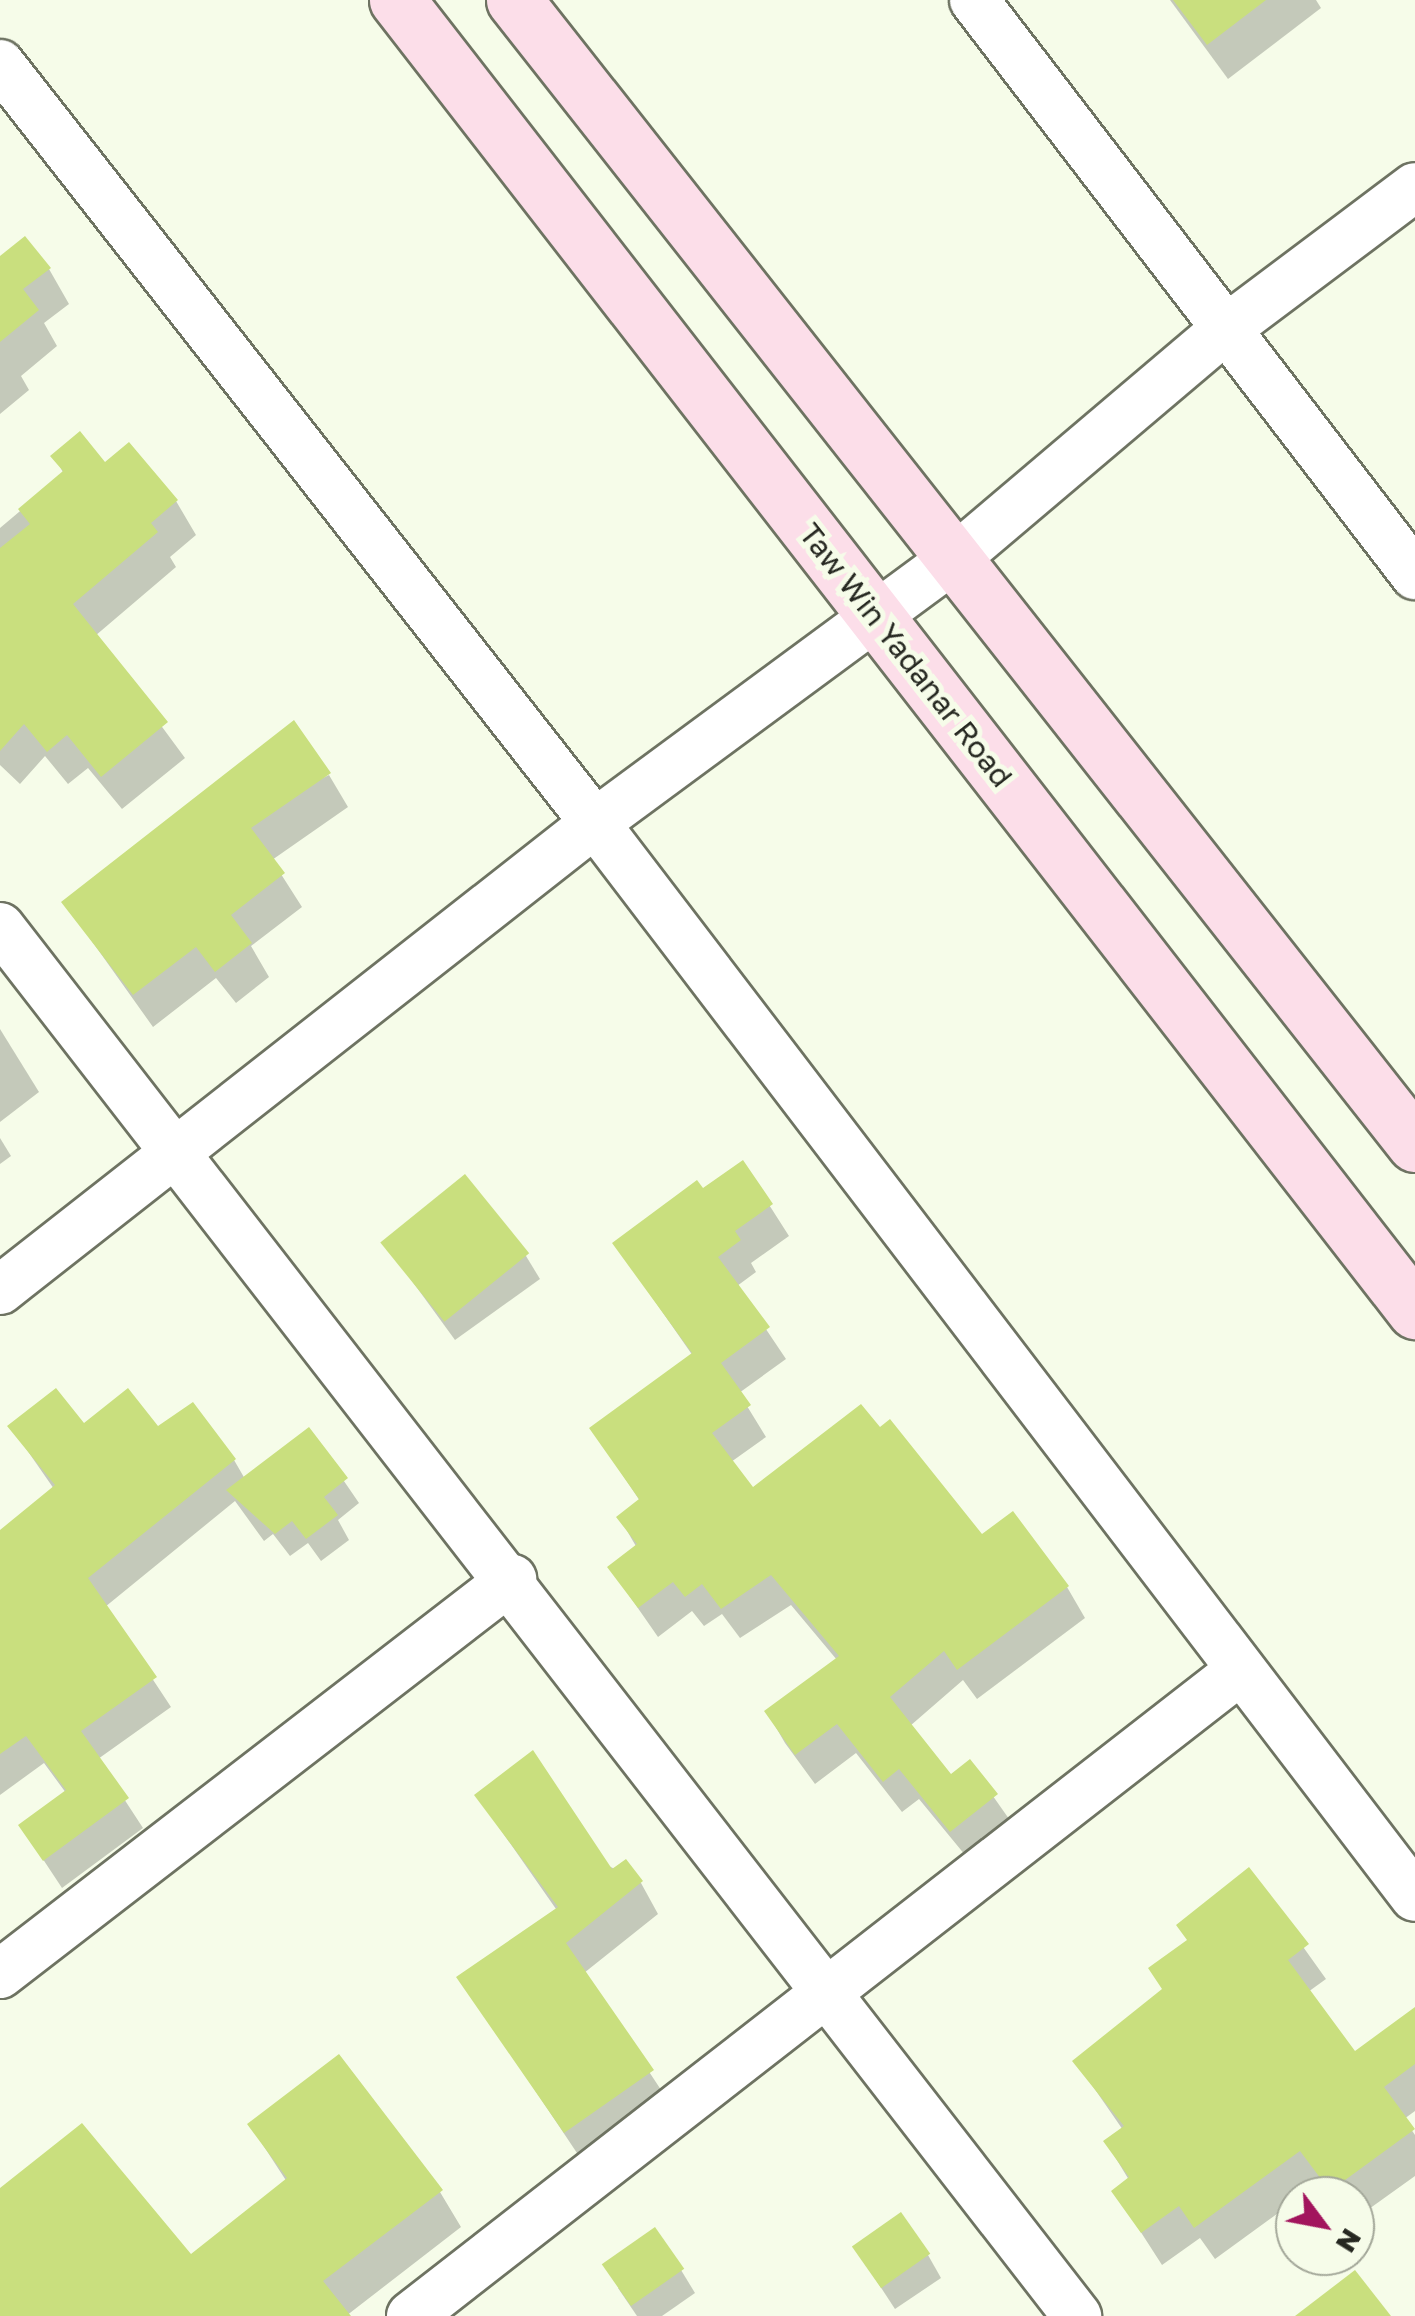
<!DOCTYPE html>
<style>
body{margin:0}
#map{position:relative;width:1415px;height:2316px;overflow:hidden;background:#f6fce9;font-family:"Golos Text",sans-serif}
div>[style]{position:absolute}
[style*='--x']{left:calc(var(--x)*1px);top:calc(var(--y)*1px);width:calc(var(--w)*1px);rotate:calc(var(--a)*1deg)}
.shadow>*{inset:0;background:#0003}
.building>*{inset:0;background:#c9df7e;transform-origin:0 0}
.roads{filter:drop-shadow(2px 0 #6e7362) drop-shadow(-2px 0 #6e7362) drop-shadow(0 2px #6e7362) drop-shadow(0 -2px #6e7362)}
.minor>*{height:48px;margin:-24px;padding:0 24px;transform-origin:24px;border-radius:24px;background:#fff}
.secondary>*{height:55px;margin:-27.5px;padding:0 27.5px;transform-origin:27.5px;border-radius:27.5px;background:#fcdee9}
span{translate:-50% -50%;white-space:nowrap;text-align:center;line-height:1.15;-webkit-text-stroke:10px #f6fce9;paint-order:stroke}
.street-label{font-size:30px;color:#262821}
.north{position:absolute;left:1275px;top:2176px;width:100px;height:100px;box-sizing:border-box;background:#f6fce9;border:2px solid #a3a799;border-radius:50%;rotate:122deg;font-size:28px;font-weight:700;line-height:40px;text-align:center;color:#262821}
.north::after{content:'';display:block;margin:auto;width:35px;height:45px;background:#a2155d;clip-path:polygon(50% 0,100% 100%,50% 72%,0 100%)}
</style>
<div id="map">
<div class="shadow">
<div style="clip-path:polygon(1170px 0,1316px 0,1321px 8px,1228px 79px)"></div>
<div style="clip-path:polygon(0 259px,49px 269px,69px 304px,44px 323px,57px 346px,21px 376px,29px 390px,0 414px)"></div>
<div style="clip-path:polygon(54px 456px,105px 465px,176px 501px,196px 535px,170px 557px,176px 567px,95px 636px,185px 758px,122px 809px,88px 768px,68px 784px,45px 756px,20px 784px,0 765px,0 528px,64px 474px)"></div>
<div style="clip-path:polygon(329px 775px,348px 807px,272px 860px,302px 907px,251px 946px,269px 977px,236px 1003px,216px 978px,153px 1027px,64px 902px)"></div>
<div style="clip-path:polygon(0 1029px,39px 1092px,0 1122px)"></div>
<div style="clip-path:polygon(0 1138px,11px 1156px,0 1164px)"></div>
<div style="clip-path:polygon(743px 1164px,789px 1236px,751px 1263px,756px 1272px,737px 1286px,786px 1359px,739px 1393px,766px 1437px,731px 1462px,753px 1491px,981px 1538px,1067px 1587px,1085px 1618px,977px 1699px,963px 1680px,910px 1726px,950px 1778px,969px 1762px,1014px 1826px,970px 1861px,919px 1799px,902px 1812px,856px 1753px,815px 1784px,785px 1743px,767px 1712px,837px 1660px,791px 1605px,740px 1638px,722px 1614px,704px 1626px,692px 1611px,658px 1637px,610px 1568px,637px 1548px,619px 1517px,640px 1501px,592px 1429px,693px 1356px,615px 1244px)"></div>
<div style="clip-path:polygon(388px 1248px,526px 1256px,540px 1279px,455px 1340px)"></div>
<div style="clip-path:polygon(11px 1427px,158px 1430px,234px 1460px,245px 1479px,309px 1430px,359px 1503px,338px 1520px,349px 1540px,321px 1561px,308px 1543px,290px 1556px,273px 1534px,264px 1541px,235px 1501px,105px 1607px,171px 1707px,98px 1759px,143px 1828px,62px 1888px,21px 1826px,66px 1793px,44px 1763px,0 1795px,0 1533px,54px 1489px)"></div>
<div style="clip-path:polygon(477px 1796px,641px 1883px,658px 1914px,584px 1973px,669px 2102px,583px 2162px,460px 1978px,556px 1909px)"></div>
<div style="clip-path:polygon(1249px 1871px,1326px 1979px,1308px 1992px,1354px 2055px,1415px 2034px,1415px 2111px,1404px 2119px,1415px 2135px,1415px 2176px,1355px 2219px,1355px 2196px,1331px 2196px,1321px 2182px,1215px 2259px,1200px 2238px,1162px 2265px,1115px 2192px,1129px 2180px,1106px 2142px,1123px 2130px,1076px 2062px,1164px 1990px,1188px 1942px)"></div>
<div style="clip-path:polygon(250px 2125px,440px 2192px,461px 2227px,346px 2316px,0 2316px,0 2191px,190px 2257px,287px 2182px)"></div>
<div style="clip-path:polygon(855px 2248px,928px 2255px,941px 2278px,895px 2309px)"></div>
<div style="clip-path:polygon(681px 2270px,695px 2293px,662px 2316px,637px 2316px,618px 2288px)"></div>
</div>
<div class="building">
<div style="clip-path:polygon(1173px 0,1266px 0,1207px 45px)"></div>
<div style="clip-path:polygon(25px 236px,51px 268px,23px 289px,39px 310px,0 342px,0 256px)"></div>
<div style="clip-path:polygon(80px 431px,105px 462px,129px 442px,178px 500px,151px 523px,158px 532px,73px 604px,168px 722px,101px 777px,67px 735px,47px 752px,24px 724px,0 751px,0 548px,30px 524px,18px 509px,63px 471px,50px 456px)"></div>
<div style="clip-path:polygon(294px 720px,331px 773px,251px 828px,285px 873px,231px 915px,252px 943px,215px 972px,196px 947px,133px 995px,61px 902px)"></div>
<div style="clip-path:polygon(743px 1160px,773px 1204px,735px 1231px,741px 1240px,718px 1257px,770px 1327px,721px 1363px,751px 1405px,712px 1433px,753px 1487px,861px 1404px,880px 1427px,890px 1419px,982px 1534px,1013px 1511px,1069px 1586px,957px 1670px,944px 1651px,890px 1697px,951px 1774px,970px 1759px,998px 1794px,950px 1832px,899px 1769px,883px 1782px,837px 1724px,795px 1755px,764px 1711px,839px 1656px,771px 1575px,721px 1609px,702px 1584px,685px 1597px,673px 1582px,638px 1608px,607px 1567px,637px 1544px,616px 1517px,639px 1499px,589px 1428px,692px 1353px,612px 1243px,697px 1180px,703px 1188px)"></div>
<div style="left:465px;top:1174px;width:102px;height:109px;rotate:51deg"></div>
<div style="clip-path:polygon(56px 1388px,84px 1423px,128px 1388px,158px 1426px,193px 1402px,236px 1459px,88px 1578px,157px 1677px,81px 1731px,129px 1798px,43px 1861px,18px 1825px,66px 1790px,26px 1736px,0 1754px,0 1530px,55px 1485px,7px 1426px)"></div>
<div style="clip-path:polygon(309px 1427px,348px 1478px,324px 1497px,338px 1515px,306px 1539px,292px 1521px,275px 1534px,226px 1490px)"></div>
<div style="clip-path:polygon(533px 1750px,612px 1869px,626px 1859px,643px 1881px,566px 1943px,654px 2070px,564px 2133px,456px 1977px,558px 1907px,474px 1795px)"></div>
<div style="clip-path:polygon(1249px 1867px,1309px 1944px,1288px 1960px,1355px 2051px,1415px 2007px,1415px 2064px,1384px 2087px,1415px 2129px,1330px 2191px,1300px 2151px,1194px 2228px,1179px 2206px,1141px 2233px,1111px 2191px,1129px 2177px,1103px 2141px,1124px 2126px,1072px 2061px,1162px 1989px,1148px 1968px,1187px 1940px,1176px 1925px)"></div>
<div style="clip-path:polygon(339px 2054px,443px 2190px,323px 2281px,351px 2316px,0 2316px,0 2188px,82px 2123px,191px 2254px,287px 2178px,247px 2124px)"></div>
<div style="left:901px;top:2212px;width:51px;height:60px;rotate:55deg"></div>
<div style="left:655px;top:2227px;width:51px;height:65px;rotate:55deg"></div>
<div style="clip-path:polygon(1355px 2270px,1391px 2316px,1295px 2316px)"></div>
</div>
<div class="roads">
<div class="minor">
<div style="--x:974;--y:0;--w:725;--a:52.51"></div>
<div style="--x:0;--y:64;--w:964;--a:51.91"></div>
<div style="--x:595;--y:823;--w:1351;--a:52.64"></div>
<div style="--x:0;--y:927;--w:1758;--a:52.21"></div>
<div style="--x:0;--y:1290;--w:756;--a:-38.13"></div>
<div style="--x:595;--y:823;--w:452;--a:-36.4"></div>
<div style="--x:959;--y:555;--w:345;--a:-40.3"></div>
<div style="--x:1222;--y:332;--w:241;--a:-36.9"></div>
<div style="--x:0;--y:1974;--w:647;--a:-37.65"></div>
<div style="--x:411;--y:2316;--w:1048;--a:-37.91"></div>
</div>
<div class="secondary">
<div style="--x:397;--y:0;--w:1660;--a:52.17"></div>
<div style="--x:514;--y:0;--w:1456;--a:51.78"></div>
</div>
</div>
<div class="street-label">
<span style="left:906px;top:655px;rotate:52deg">Taw Win Yadanar Road</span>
</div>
<div class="north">N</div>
</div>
